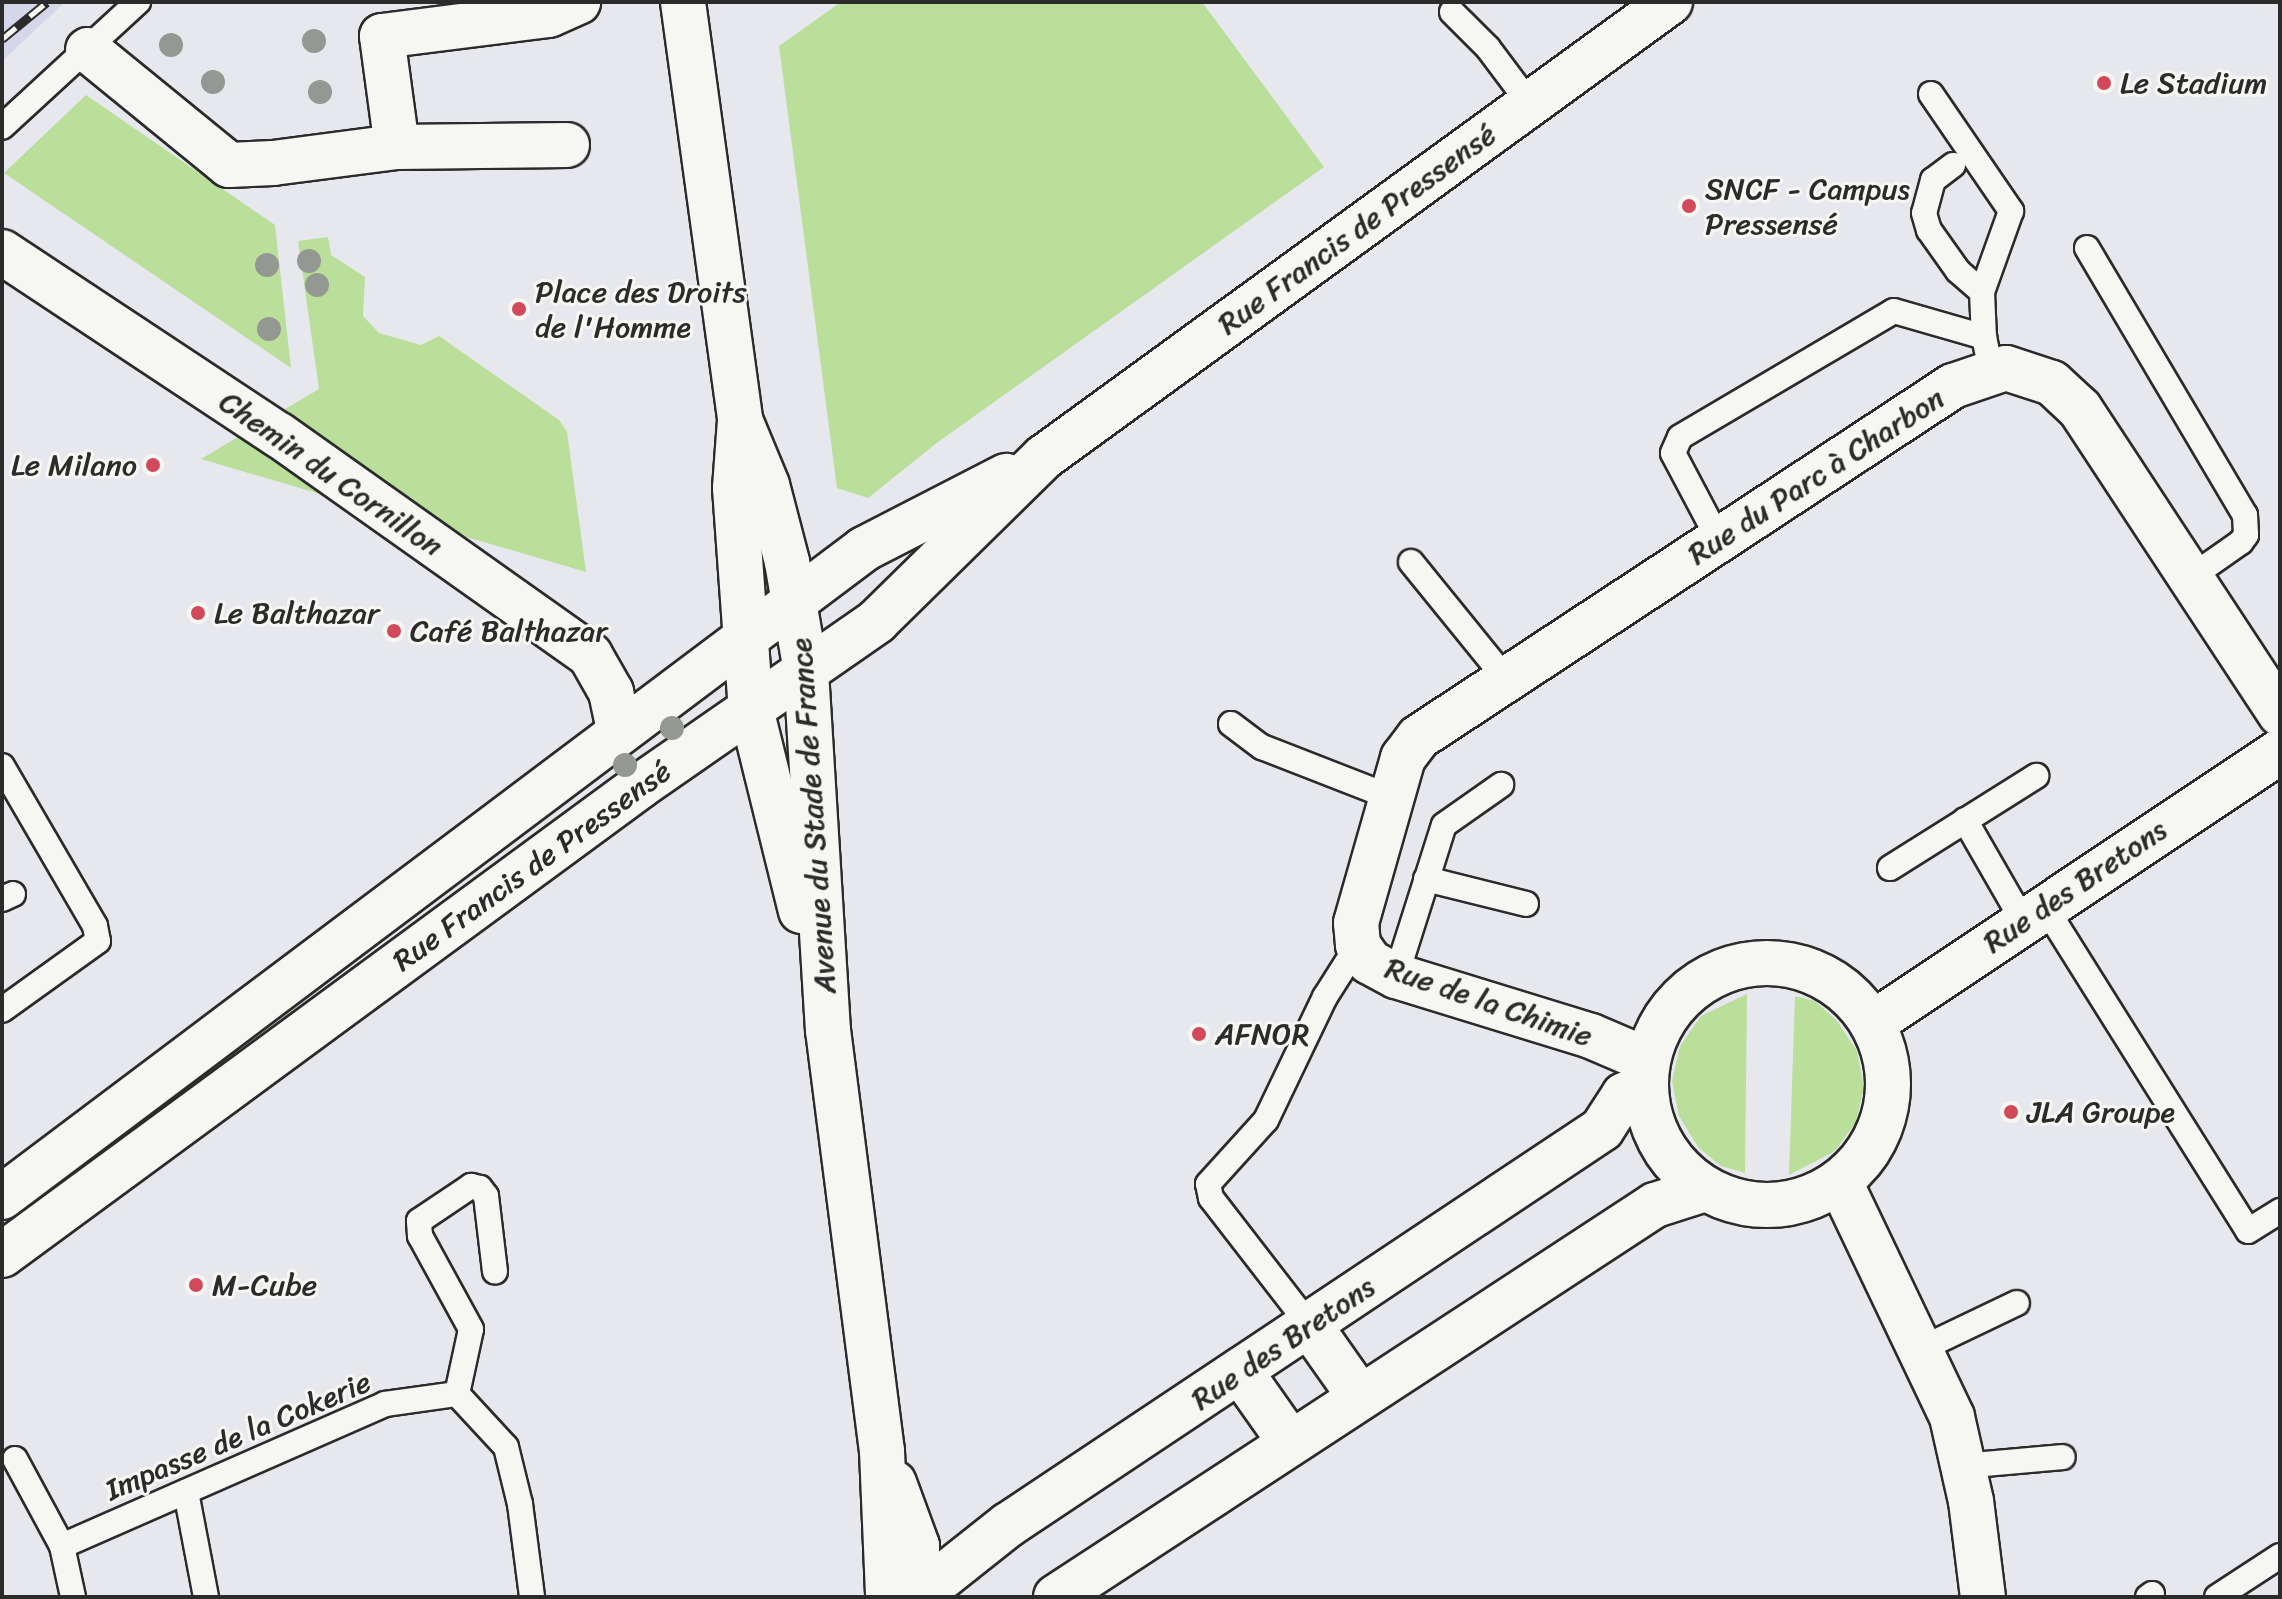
<!DOCTYPE html>
<meta charset="utf-8">
<style>
body{margin:0}
#map{position:relative;width:2282px;height:1599px;overflow:hidden;background:#e7e7ee;font-family:Sriracha,sans-serif}
div>[style]{position:absolute}
[style*='--x']{left:calc(var(--x)*1px);top:calc(var(--y)*1px);width:calc(var(--w)*1px);rotate:calc(var(--a)*1deg)}
.built>*{inset:0;background:#d4d6e9}
.green>*{inset:0;background:#badf9a}
.roads{filter:drop-shadow(2px 0 #2b2b2b) drop-shadow(-2px 0 #2b2b2b) drop-shadow(0 2px #2b2b2b) drop-shadow(0 -2px #2b2b2b)}
.lane>*{height:24px;margin:-12px;padding:0 12px;transform-origin:12px;border-radius:12px;background:#f6f6f2}
.street>*{height:44px;margin:-22px;padding:0 22px;transform-origin:22px;border-radius:22px;background:#f6f6f2}
.street>.ring{margin:-22px;padding:0;box-sizing:content-box;background:none;border:44px solid #f6f6f2;border-radius:50%}
.secondary>*{height:44px;margin:-22px;padding:0 22px;transform-origin:22px;border-radius:22px;background:#f6f6f2}
.rail>*{height:9px;margin-top:-4.5px;transform-origin:0;background:repeating-linear-gradient(90deg,#f6f6f2 0 18px,#2b2b2b 0 36px);box-sizing:border-box;border-block:2px solid #2b2b2b}
.trees>*{width:24px;height:24px;margin:-12px;border-radius:50%;background:#939892}
.dots>*{width:22px;height:22px;translate:-50% -50%;box-sizing:border-box;border:4px solid #f6f6f2;border-radius:50%}
span{translate:-50% -50%;white-space:nowrap;text-align:center;line-height:1.15;-webkit-text-stroke:6px #f6f6f2;paint-order:stroke}
.poi-label{font-size:30px;color:#2b2b2b}
.left{translate:0 -50%;text-align:left}
.right{translate:-100% -50%;text-align:right}
.street-label{font-size:30px;color:#2b2b2b}
.frame{position:absolute;inset:0;border:4px solid #2b2b2b;pointer-events:none}
</style>
<div id="map">
<div class="built">
<div style="clip-path:polygon(2px 2px,65px 2px,2px 61px)"></div>
</div>
<div class="green">
<div style="clip-path:polygon(841px 2px,1202px 2px,1324px 167px,938px 442px,868px 498px,837px 488px,779px 46px)"></div>
<div style="clip-path:polygon(86px 95px,275px 225px,291px 368px,4px 173px)"></div>
<div style="clip-path:polygon(328px 237px,331px 255px,365px 277px,363px 316px,379px 333px,421px 345px,439px 336px,559px 420px,567px 432px,586px 572px,201px 459px,319px 389px,298px 241px)"></div>
<div style="clip-path:polygon(1747px 994px,1745px 1173px,1721px 1166px,1698px 1147px,1679px 1116px,1672px 1081px,1680px 1046px,1701px 1016px)"></div>
<div style="clip-path:polygon(1795px 996px,1815px 1001px,1837px 1021px,1857px 1051px,1864px 1087px,1856px 1122px,1835px 1151px,1789px 1175px)"></div>
</div>
<div class="roads">
<div class="lane">
<div style="--x:1452;--y:12;--w:51;--a:45"></div>
<div style="--x:1488;--y:48;--w:70;--a:53.1"></div>
<div style="--x:1931;--y:94;--w:142;--a:55.6"></div>
<div style="--x:2011;--y:211;--w:86;--a:109.7"></div>
<div style="--x:1982;--y:292;--w:45;--a:87.5"></div>
<div style="--x:2;--y:127;--w:185;--a:-42.6"></div>
<div style="--x:1953;--y:165;--w:25;--a:143"></div>
<div style="--x:1933;--y:180;--w:34;--a:105"></div>
<div style="--x:1924;--y:213;--w:18;--a:74"></div>
<div style="--x:1929;--y:230;--w:50;--a:54.7"></div>
<div style="--x:1958;--y:271;--w:32;--a:41"></div>
<div style="--x:2087;--y:248;--w:310;--a:59.4"></div>
<div style="--x:2245;--y:515;--w:20;--a:87"></div>
<div style="--x:2246;--y:535;--w:9;--a:126"></div>
<div style="--x:2241;--y:542;--w:61;--a:145"></div>
<div style="--x:1719;--y:540;--w:98;--a:-117.9"></div>
<div style="--x:1673;--y:453;--w:17;--a:-66"></div>
<div style="--x:1680;--y:437;--w:248;--a:-30.5"></div>
<div style="--x:1894;--y:311;--w:94;--a:16.1"></div>
<div style="--x:1984;--y:337;--w:33;--a:78"></div>
<div style="--x:1411;--y:562;--w:151;--a:50.9"></div>
<div style="--x:1231;--y:724;--w:39;--a:37"></div>
<div style="--x:1262;--y:747;--w:137;--a:21.3"></div>
<div style="--x:2;--y:766;--w:185;--a:59.8"></div>
<div style="--x:95;--y:926;--w:15;--a:79"></div>
<div style="--x:98;--y:941;--w:118;--a:144.3"></div>
<div style="--x:1965;--y:820;--w:116;--a:60.1"></div>
<div style="--x:1890;--y:868;--w:173;--a:-32.2"></div>
<div style="--x:1426;--y:879;--w:103;--a:14"></div>
<div style="--x:2;--y:899;--w:12;--a:-24"></div>
<div style="--x:2045;--y:907;--w:382;--a:57.9"></div>
<div style="--x:2248;--y:1231;--w:38;--a:-32"></div>
<div style="--x:1396;--y:976;--w:158;--a:-72.4"></div>
<div style="--x:1444;--y:825;--w:70;--a:-35.1"></div>
<div style="--x:1310;--y:1326;--w:162;--a:-127.7"></div>
<div style="--x:1211;--y:1198;--w:14;--a:-102"></div>
<div style="--x:1208;--y:1184;--w:86;--a:-47.8"></div>
<div style="--x:1266;--y:1120;--w:136;--a:-64.4"></div>
<div style="--x:1325;--y:997;--w:62;--a:-57.6"></div>
<div style="--x:1923;--y:1348;--w:104;--a:-25.6"></div>
<div style="--x:457;--y:1394;--w:66;--a:-77.8"></div>
<div style="--x:471;--y:1329;--w:106;--a:-118.7"></div>
<div style="--x:420;--y:1236;--w:15;--a:-94"></div>
<div style="--x:419;--y:1221;--w:63;--a:-33.9"></div>
<div style="--x:471;--y:1186;--w:9;--a:13"></div>
<div style="--x:480;--y:1188;--w:10;--a:53"></div>
<div style="--x:486;--y:1196;--w:76;--a:83.2"></div>
<div style="--x:15;--y:1459;--w:99;--a:61.6"></div>
<div style="--x:62;--y:1546;--w:52;--a:77.8"></div>
<div style="--x:1963;--y:1466;--w:100;--a:-5.1"></div>
<div style="--x:186;--y:1492;--w:107;--a:79.2"></div>
<div style="--x:62;--y:1546;--w:353;--a:-23.7"></div>
<div style="--x:385;--y:1404;--w:73;--a:-7.9"></div>
<div style="--x:457;--y:1394;--w:72;--a:47.2"></div>
<div style="--x:506;--y:1447;--w:59;--a:76.2"></div>
<div style="--x:520;--y:1504;--w:94;--a:82.6"></div>
<div style="--x:2148;--y:1597;--w:5;--a:-37"></div>
<div style="--x:2217;--y:1597;--w:75;--a:-33.1"></div>
</div>
<div class="street">
<div style="--x:88;--y:50;--w:182;--a:39.2"></div>
<div style="--x:229;--y:165;--w:44;--a:-2.6"></div>
<div style="--x:273;--y:163;--w:125;--a:-7.4"></div>
<div style="--x:397;--y:147;--w:112;--a:-97.7"></div>
<div style="--x:382;--y:36;--w:168;--a:-7.2"></div>
<div style="--x:549;--y:15;--w:32;--a:-24"></div>
<div style="--x:397;--y:147;--w:170;--a:-0.7"></div>
<div style="--x:2;--y:252;--w:332;--a:33.5"></div>
<div style="--x:279;--y:435;--w:381;--a:35.3"></div>
<div style="--x:590;--y:655;--w:43;--a:60.4"></div>
<div style="--x:611;--y:692;--w:39;--a:78"></div>
<div class="ring" style="left:1646px;top:963px;width:198px;height:198px"></div>
<div style="--x:1873;--y:1023;--w:489;--a:-33.7"></div>
<div style="--x:1647;--y:1060;--w:61;--a:-156.8"></div>
<div style="--x:1591;--y:1036;--w:204;--a:-162.9"></div>
<div style="--x:1396;--y:976;--w:30;--a:-152"></div>
<div style="--x:1370;--y:962;--w:21;--a:-125"></div>
<div style="--x:1358;--y:945;--w:22;--a:-95"></div>
<div style="--x:1356;--y:923;--w:172;--a:-74.1"></div>
<div style="--x:1403;--y:758;--w:26;--a:-53"></div>
<div style="--x:1419;--y:737;--w:639;--a:-33.32"></div>
<div style="--x:1953;--y:386;--w:56;--a:-18.8"></div>
<div style="--x:2006;--y:368;--w:48;--a:18.1"></div>
<div style="--x:2052;--y:383;--w:38;--a:43"></div>
<div style="--x:2080;--y:409;--w:365;--a:56.7"></div>
<div style="--x:1840;--y:1182;--w:260;--a:64.5"></div>
<div style="--x:1952;--y:1417;--w:86;--a:77.3"></div>
<div style="--x:1971;--y:1501;--w:97;--a:82.9"></div>
<div style="--x:1310;--y:1326;--w:87;--a:54.8"></div>
<div style="--x:1240;--y:1371;--w:87;--a:54.8"></div>
<div style="--x:917;--y:1597;--w:116;--a:-38.4"></div>
<div style="--x:1008;--y:1525;--w:714;--a:-33.69"></div>
<div style="--x:1602;--y:1129;--w:40;--a:-57.1"></div>
<div style="--x:1624;--y:1095;--w:23;--a:-23"></div>
<div style="--x:1056;--y:1597;--w:716;--a:-33.2"></div>
<div style="--x:1655;--y:1205;--w:52;--a:-17.7"></div>
</div>
<div class="secondary">
<div style="--x:683;--y:2;--w:422;--a:82.2"></div>
<div style="--x:740;--y:420;--w:68;--a:94.2"></div>
<div style="--x:735;--y:488;--w:222;--a:85.9"></div>
<div style="--x:751;--y:709;--w:208;--a:76.1"></div>
<div style="--x:740;--y:420;--w:70;--a:67.4"></div>
<div style="--x:767;--y:485;--w:80;--a:75.4"></div>
<div style="--x:787;--y:562;--w:111;--a:80.1"></div>
<div style="--x:806;--y:671;--w:360;--a:86.5"></div>
<div style="--x:828;--y:1030;--w:424;--a:82.7"></div>
<div style="--x:882;--y:1451;--w:146;--a:87.6"></div>
<div style="--x:2;--y:1197;--w:1078;--a:-36.93"></div>
<div style="--x:864;--y:549;--w:160;--a:-27.2"></div>
<div style="--x:2;--y:1255;--w:792;--a:-36.32"></div>
<div style="--x:640;--y:786;--w:289;--a:-34.8"></div>
<div style="--x:877;--y:621;--w:234;--a:-44.5"></div>
<div style="--x:1044;--y:457;--w:774;--a:-36.01"></div>
<div style="--x:894;--y:1483;--w:67;--a:69.9"></div>
<div style="--x:917;--y:1546;--w:51;--a:90"></div>
</div>
</div>
<div class="rail">
<div style="--x:2;--y:39;--w:58;--a:-39.4"></div>
</div>
<div class="trees">
<div style="left:314px;top:41px"></div>
<div style="left:171px;top:45px"></div>
<div style="left:213px;top:82px"></div>
<div style="left:320px;top:92px"></div>
<div style="left:309px;top:261px"></div>
<div style="left:267px;top:265px"></div>
<div style="left:317px;top:285px"></div>
<div style="left:269px;top:329px"></div>
<div style="left:672px;top:728px"></div>
<div style="left:625px;top:765px"></div>
</div>
<div class="dots">
<div style="left:2104px;top:83px;background:#d1495b"></div>
<div style="left:1689px;top:206px;background:#d1495b"></div>
<div style="left:519px;top:309px;background:#d1495b"></div>
<div style="left:153px;top:465px;background:#d1495b"></div>
<div style="left:198px;top:613px;background:#d1495b"></div>
<div style="left:394px;top:631px;background:#d1495b"></div>
<div style="left:1199px;top:1034px;background:#d1495b"></div>
<div style="left:2011px;top:1112px;background:#d1495b"></div>
<div style="left:196px;top:1285px;background:#d1495b"></div>
</div>
<div class="poi-label">
<span class="left" style="left:2120px;top:83px">Le Stadium</span>
<span class="left" style="left:1705px;top:206px">SNCF - Campus<br>Pressensé</span>
<span class="left" style="left:535px;top:309px">Place des Droits<br>de l'Homme</span>
<span class="right" style="left:137px;top:465px">Le Milano</span>
<span class="left" style="left:214px;top:613px">Le Balthazar</span>
<span class="left" style="left:410px;top:631px">Café Balthazar</span>
<span class="left" style="left:1215px;top:1034px">AFNOR</span>
<span class="left" style="left:2027px;top:1112px">JLA Groupe</span>
<span class="left" style="left:212px;top:1285px">M-Cube</span>
</div>
<div class="street-label">
<span style="left:1357px;top:229px;rotate:-36deg">Rue Francis de Pressensé</span>
<span style="left:331px;top:474px;rotate:35deg">Chemin du Cornillon</span>
<span style="left:1816px;top:476px;rotate:-33deg">Rue du Parc à Charbon</span>
<span style="left:813px;top:816px;rotate:-94deg">Avenue du Stade de France</span>
<span style="left:532px;top:866px;rotate:-36deg">Rue Francis de Pressensé</span>
<span style="left:2075px;top:886px;rotate:-34deg">Rue des Bretons</span>
<span style="left:1489px;top:1002px;rotate:19deg">Rue de la Chimie</span>
<span style="left:1283px;top:1343px;rotate:-34deg">Rue des Bretons</span>
<span style="left:238px;top:1436px;rotate:-23deg">Impasse de la Cokerie</span>
</div>
<div class="frame"></div>
</div>
